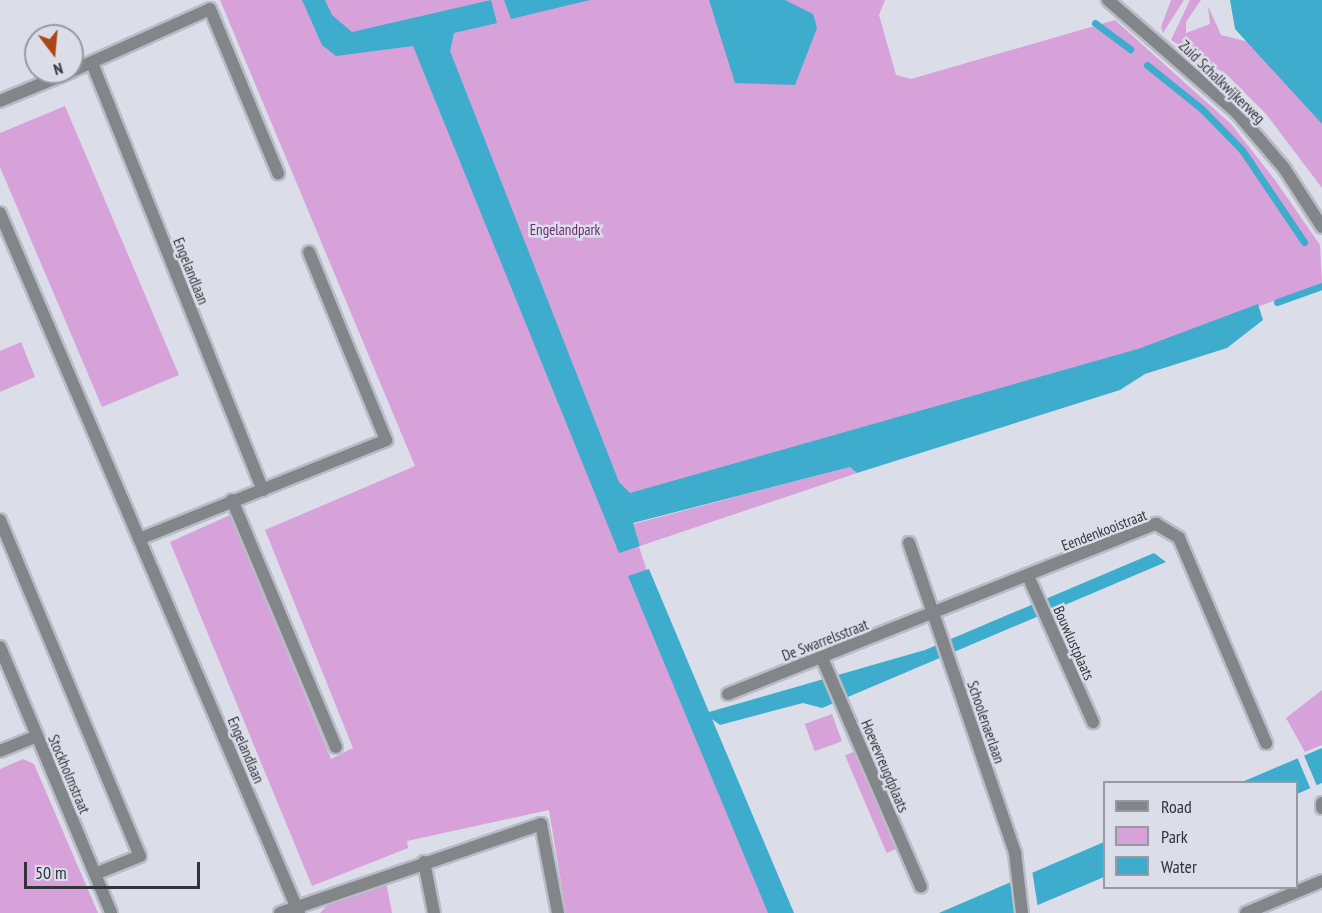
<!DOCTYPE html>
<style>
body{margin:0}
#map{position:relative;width:1322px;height:913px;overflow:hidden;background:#dbdee9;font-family:"PT Sans Narrow",sans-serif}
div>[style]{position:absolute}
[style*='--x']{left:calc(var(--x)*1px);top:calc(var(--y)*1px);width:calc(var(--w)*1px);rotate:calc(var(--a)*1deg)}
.green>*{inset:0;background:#d6a2d9;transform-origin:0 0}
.water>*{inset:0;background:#3eaccd}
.pier>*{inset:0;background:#dbdee9;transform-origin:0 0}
.stream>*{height:7px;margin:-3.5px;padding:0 3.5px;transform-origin:3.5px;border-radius:3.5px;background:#3eaccd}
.roads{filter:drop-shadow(2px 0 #b9bcc6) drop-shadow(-2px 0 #b9bcc6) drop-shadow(0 2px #b9bcc6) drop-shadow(0 -2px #b9bcc6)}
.pedestrian>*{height:12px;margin:-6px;padding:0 6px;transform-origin:6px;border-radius:6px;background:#828689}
.minor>*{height:12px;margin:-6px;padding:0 6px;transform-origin:6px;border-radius:6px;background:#828689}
span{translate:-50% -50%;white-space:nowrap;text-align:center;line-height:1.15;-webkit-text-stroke:5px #dbdee9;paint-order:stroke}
.street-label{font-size:15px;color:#333439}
.park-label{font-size:15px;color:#712b76}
.legend{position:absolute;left:1103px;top:781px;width:195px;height:108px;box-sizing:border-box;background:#dbdee9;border:2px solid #989aa3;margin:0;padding:8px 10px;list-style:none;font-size:18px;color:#333439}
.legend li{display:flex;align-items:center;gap:12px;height:30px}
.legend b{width:30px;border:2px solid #989aa3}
.north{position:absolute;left:24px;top:24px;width:60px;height:60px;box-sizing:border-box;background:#dbdee9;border:2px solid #989aa3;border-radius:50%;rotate:164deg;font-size:16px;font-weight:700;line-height:24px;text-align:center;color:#333439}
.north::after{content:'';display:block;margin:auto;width:21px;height:27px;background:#ac4719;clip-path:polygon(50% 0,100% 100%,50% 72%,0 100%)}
.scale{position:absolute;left:24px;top:862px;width:176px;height:27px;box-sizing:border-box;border:3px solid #333439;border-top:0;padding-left:8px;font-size:18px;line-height:21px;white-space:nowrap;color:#333439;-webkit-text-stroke:4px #dbdee9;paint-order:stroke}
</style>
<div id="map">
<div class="green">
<div style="clip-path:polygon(220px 0,885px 0,879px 15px,896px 75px,911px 79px,1115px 20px,1231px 124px,1275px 180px,1320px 245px,1322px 283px,1135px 352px,623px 499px,648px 574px,790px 913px,566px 913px,549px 810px,407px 841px,408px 848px,312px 886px,170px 542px,230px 515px,331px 759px,353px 748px,265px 530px,415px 466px)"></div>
<div style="clip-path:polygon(1171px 0,1184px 0,1163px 33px,1161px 27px)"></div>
<div style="clip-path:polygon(1190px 0,1201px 0,1186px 22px,1186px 33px,1210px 24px,1208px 6px,1221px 35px,1249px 42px,1322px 124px,1322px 188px,1266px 114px,1227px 75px,1171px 40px)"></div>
<div style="clip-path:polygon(65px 106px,179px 375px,102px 407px,0 167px,0 133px)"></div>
<div style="clip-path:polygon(21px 342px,35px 377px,0 392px,0 351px)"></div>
<div style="clip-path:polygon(850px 467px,857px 473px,640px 546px,633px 524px)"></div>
<div style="clip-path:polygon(1322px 690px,1322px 745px,1305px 752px,1286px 718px)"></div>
<div style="left:832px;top:714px;width:29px;height:29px;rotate:70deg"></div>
<div style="left:858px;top:750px;width:106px;height:14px;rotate:67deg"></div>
<div style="clip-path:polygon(23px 759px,34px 764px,98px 913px,0 913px,0 769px)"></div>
<div style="clip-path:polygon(385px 877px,392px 913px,320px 913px,334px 898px)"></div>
</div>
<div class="water">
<div style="clip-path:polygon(302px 0,325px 0,332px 15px,352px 32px,491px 0,497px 23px,454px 33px,450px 51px,619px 482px,630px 493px,1138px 349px,1258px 304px,1263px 320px,1227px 348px,1145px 374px,1120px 390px,857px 473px,850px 467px,633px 523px,640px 546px,619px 553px,413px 46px,336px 56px,322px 45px)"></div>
<div style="clip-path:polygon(504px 0,590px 0,511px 19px)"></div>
<div style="clip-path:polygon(709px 0,785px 0,813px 14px,817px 28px,795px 85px,735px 83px)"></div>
<div style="clip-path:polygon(1230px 0,1322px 0,1322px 124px,1235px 29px)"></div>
<div style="clip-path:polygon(1154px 553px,1166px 562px,822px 708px,803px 703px,720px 725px,712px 719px,794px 913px,768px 913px,628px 576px,649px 569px,709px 712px,925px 650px)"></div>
<div style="clip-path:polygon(1322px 748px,1322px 783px,1297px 794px,1296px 782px,1242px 782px)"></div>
<div style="clip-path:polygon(1104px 842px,1104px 877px,1019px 913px,939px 913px)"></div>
</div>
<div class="pier">
<div style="left:1303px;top:753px;width:38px;height:7px;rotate:67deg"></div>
<div style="clip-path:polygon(1032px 870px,1038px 908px,1015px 913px,1010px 879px)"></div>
</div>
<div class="stream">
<div style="--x:1095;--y:23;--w:44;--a:36.6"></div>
<div style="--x:1147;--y:65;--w:70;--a:38.7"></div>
<div style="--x:1202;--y:109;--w:57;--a:45.7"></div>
<div style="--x:1242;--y:150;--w:111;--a:56"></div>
<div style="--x:1277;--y:302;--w:48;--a:-19.6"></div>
</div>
<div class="roads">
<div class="pedestrian">
<div style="--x:0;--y:520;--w:364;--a:67.4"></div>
<div style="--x:140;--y:856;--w:48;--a:158.2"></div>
</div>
<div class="minor">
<div style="--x:1108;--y:0;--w:171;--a:41.2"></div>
<div style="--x:1237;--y:113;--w:72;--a:49.5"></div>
<div style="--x:1284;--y:168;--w:70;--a:57.2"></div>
<div style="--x:92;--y:63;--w:460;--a:68.2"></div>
<div style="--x:72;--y:71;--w:151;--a:-24.2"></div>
<div style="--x:210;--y:9;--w:178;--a:67.5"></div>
<div style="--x:0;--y:101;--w:76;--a:-22.5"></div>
<div style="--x:0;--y:213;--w:761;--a:66.87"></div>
<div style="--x:232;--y:500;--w:268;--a:67.2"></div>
<div style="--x:139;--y:539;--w:266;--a:-21.8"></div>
<div style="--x:386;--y:440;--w:203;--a:-112.3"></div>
<div style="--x:909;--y:543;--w:328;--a:71.1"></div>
<div style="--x:1015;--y:853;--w:60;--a:83.3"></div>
<div style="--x:1028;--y:576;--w:160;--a:66"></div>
<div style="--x:0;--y:647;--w:288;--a:67.3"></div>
<div style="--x:822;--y:658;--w:249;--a:66.6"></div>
<div style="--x:728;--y:694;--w:461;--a:-21.7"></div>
<div style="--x:1156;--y:524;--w:27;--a:31"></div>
<div style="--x:1179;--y:538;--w:223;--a:67"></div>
<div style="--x:0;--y:751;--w:40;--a:-22"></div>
<div style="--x:1322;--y:803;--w:5;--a:90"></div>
<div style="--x:424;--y:862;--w:52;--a:78.9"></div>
<div style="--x:280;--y:913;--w:276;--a:-18.8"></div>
<div style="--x:541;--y:824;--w:91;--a:79.2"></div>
<div style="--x:1246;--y:913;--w:82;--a:-22.8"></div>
</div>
</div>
<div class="street-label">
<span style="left:1222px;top:82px;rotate:44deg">Zuid Schalkwijkerweg</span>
<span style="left:191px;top:271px;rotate:68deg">Engelandlaan</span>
<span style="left:1104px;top:530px;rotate:-21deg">Eendenkooistraat</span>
<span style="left:825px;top:640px;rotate:-21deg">De Swarrelsstraat</span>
<span style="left:1074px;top:643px;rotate:66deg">Bouwlustplaats</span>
<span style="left:986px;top:722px;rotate:71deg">Schoolenaerlaan</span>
<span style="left:246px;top:750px;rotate:67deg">Engelandlaan</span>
<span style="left:885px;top:766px;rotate:67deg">Hoevevreugdplaats</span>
<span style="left:69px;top:774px;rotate:67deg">Stockholmstraat</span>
</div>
<div class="park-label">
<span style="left:565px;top:230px">Engelandpark</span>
</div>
<ul class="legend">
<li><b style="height:8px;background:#828689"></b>Road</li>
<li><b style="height:16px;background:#d6a2d9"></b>Park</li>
<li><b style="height:16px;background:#3eaccd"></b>Water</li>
</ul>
<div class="north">N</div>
<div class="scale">50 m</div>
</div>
